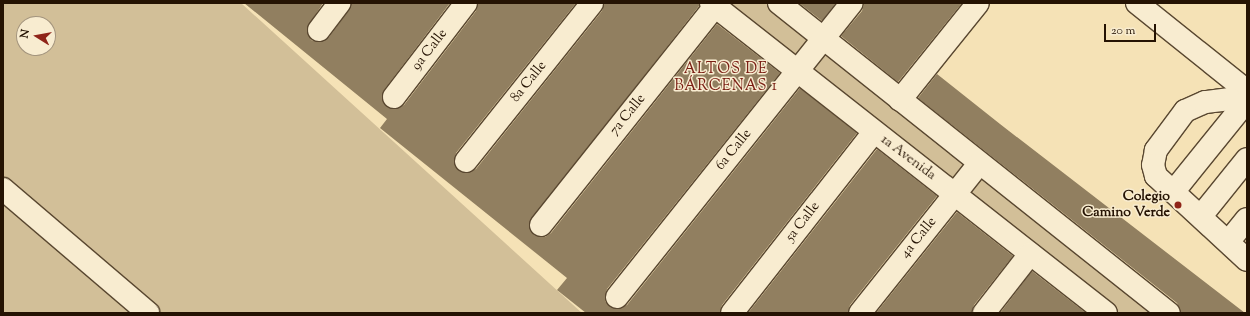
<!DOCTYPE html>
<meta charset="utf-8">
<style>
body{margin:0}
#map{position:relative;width:1250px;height:316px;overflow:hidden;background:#f5e2b6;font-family:"Sorts Mill Goudy",serif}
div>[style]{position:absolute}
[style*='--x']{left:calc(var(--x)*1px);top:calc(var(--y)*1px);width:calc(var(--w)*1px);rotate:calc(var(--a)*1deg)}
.green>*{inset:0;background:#d2bf98}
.building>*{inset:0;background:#917f60}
.roads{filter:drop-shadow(1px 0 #594730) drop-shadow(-1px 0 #594730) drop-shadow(0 1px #594730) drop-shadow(0 -1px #594730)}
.minor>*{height:22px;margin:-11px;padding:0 11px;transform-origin:11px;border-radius:11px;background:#f8ecd0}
.dots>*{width:11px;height:11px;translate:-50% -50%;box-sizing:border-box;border:2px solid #f8ecd0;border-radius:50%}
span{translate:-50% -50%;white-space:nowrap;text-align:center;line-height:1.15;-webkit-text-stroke:3px #f8ecd0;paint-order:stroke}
.street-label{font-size:14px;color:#251303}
.poi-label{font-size:14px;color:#251303;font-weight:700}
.right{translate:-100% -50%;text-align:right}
.neighbourhood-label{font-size:15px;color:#7a1f14;letter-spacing:1px}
.frame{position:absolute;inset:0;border:4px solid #251303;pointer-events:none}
.north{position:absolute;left:16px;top:16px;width:40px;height:40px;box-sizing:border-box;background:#f8ecd0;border:1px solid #a4957e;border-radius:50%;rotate:281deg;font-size:11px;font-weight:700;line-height:16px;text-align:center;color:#251303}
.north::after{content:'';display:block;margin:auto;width:14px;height:18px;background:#8f2418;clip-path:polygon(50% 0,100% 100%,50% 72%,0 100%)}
.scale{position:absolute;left:1104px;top:24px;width:52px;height:18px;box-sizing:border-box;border:2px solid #251303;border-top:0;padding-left:5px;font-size:12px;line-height:14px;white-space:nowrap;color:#251303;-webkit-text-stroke:3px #f8ecd0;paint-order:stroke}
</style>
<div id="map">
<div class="green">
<div style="clip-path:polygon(evenodd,3px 3px,241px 3px,582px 313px,3px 313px,3px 3px,24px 24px,48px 24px,48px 48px,24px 48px,24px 24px)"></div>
<div style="clip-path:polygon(711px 3px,779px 3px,1169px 313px,1106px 313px)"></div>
</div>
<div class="building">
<div style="clip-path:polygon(244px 3px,323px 3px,307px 28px,311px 40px,318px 42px,329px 37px,349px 10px,351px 3px,450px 3px,384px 90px,383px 102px,393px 109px,404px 105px,476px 11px,478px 3px,576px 3px,456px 153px,455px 166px,465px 173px,476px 169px,602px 11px,604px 3px,699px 3px,699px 6px,529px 223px,534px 235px,545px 237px,551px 233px,717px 24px,780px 73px,607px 289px,605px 301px,615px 309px,627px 305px,800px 88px,857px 133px,722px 305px,720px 313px,586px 313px,557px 290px,567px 278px,380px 128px,387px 119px)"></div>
<div style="clip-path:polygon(799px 3px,836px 3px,822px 21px)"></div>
<div style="clip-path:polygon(864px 3px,962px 3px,898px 82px,841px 36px,862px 11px)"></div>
<div style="clip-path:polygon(937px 74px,1000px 124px,1245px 313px,1181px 313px,1177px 303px,918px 98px)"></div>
<div style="clip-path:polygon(877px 149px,937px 196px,850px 305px,848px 313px,748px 313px)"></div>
<div style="clip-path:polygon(957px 212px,1013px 256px,974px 305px,972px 313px,876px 313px)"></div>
<div style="clip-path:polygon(1032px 271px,1086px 313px,1000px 313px)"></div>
</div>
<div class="roads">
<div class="minor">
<div style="--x:711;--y:3;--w:502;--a:38.13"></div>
<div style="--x:779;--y:3;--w:498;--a:38.5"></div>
<div style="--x:1137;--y:3;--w:141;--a:38.7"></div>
<div style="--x:319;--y:30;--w:34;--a:-53"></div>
<div style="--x:394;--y:97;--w:118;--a:-52.5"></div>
<div style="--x:900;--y:100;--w:124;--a:-51.2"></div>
<div style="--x:1247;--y:105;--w:18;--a:-161"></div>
<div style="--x:1230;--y:99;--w:25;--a:173"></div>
<div style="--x:1205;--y:102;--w:22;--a:156"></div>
<div style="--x:1185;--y:111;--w:49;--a:126.6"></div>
<div style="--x:1156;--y:150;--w:15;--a:101"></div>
<div style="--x:1153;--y:165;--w:11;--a:75"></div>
<div style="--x:1156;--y:176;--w:124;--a:42.7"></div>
<div style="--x:466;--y:161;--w:202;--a:-51.4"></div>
<div style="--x:3;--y:189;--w:191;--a:40.5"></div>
<div style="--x:1174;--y:191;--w:113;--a:-51.1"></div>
<div style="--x:1201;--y:216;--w:73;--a:-51.1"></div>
<div style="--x:541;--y:225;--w:280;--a:-51.5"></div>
<div style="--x:1229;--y:241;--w:28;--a:-51"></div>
<div style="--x:617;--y:297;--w:376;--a:-51.4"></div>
<div style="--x:732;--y:313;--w:230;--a:-51.9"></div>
<div style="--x:860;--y:313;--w:191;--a:-51.4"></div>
<div style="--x:984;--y:313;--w:75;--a:-52.1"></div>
</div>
</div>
<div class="dots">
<div style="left:1178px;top:205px;background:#8f2418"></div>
</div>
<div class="street-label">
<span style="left:430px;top:50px;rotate:-52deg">9a Calle</span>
<span style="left:529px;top:82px;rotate:-51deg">8a Calle</span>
<span style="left:628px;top:115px;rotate:-51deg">7a Calle</span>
<span style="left:734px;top:150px;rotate:-51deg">6a Calle</span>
<span style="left:908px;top:158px;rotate:37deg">1a Avenida</span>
<span style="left:803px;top:222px;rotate:-52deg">5a Calle</span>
<span style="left:919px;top:238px;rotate:-51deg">4a Calle</span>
</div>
<div class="poi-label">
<span class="right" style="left:1170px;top:205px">Colegio<br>Camino Verde</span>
</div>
<div class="neighbourhood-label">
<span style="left:726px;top:78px">ALTOS DE<br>BÁRCENAS 1</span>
</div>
<div class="frame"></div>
<div class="north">N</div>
<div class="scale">20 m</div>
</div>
